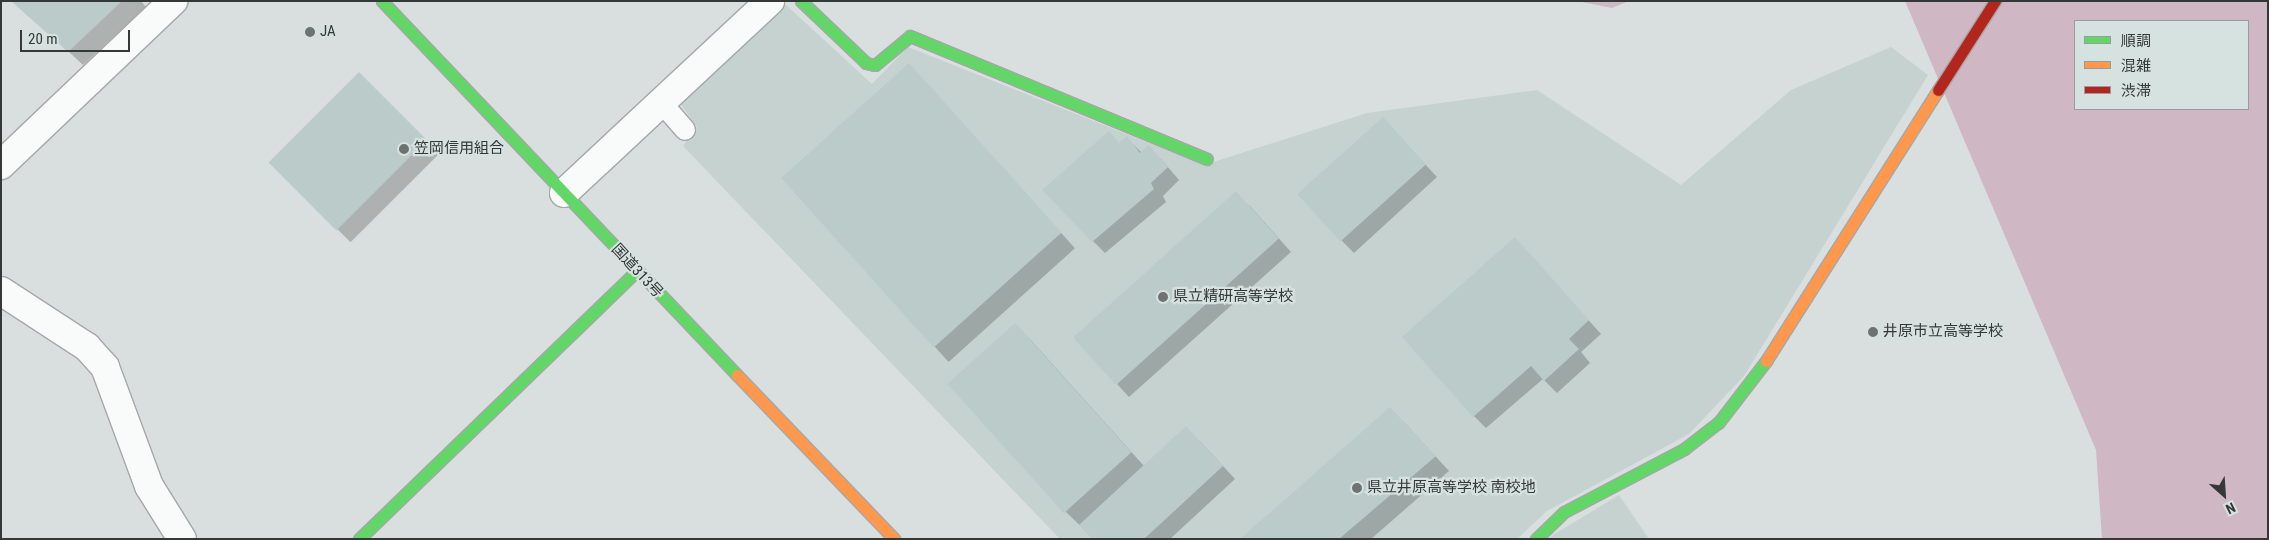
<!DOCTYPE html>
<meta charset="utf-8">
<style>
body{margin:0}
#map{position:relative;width:2269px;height:540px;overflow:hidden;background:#d9dfde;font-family:"Roboto Condensed","Noto Sans JP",sans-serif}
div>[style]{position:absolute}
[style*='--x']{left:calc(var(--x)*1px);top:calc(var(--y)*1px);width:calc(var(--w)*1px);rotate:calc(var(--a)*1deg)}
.built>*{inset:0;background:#c5d2d0}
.forest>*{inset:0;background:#d0b7c4}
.shadow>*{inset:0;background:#0003;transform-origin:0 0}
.building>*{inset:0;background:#bbcbc9;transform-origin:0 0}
.roads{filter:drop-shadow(1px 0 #a4a8a8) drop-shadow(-1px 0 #a4a8a8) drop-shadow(0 1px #a4a8a8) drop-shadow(0 -1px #a4a8a8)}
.lane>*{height:20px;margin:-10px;padding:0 10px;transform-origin:10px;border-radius:10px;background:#f9fafa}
.street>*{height:28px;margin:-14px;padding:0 14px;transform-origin:14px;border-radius:14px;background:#f9fafa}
.fast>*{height:11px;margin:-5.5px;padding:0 5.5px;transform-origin:5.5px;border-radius:5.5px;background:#63d668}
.slow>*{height:11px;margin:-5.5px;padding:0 5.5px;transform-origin:5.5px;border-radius:5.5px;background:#ff974d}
.jam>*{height:11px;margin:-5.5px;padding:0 5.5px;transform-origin:5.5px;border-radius:5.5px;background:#b3261e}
.dots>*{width:14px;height:14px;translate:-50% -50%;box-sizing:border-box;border:2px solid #d6e2e0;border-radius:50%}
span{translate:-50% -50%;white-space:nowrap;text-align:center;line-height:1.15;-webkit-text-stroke:4.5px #d6e2e0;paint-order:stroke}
.poi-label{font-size:15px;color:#343837}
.left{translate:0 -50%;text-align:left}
.street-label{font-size:15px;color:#343837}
.frame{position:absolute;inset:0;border:2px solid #343837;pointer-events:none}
.legend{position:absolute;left:2074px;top:20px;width:175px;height:90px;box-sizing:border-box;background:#d6e2e0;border:1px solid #959e9c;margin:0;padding:6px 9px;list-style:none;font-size:15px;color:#343837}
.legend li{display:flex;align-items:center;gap:10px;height:25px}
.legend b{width:25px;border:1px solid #959e9c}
.north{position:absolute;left:2199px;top:470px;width:50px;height:50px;-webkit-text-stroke:4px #d6e2e0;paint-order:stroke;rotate:154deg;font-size:14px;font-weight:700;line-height:20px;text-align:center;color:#343837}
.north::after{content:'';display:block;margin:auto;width:18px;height:22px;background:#343837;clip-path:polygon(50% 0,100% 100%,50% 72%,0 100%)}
.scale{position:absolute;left:20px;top:30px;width:110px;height:22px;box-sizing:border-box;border:2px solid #343837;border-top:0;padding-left:6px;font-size:15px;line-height:18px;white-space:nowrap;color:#343837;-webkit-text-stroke:4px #d6e2e0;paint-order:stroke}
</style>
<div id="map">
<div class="built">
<div style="clip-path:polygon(785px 4px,872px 84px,908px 47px,1204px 165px,1367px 113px,1537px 90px,1681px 185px,1791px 90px,1891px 47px,1928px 75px,1744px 376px,1689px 434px,1547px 511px,1517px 539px,1060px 539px,683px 146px,697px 127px,680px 103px)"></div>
<div style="clip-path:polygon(1619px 495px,1649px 539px,1549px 539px,1553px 535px)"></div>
</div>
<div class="forest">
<div style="clip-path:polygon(1577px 1px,1629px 1px,1612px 8px)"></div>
<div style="clip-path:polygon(evenodd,1905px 1px,2268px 1px,2268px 539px,2102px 539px,2096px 450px,1905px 1px,2075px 21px,2248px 21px,2248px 109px,2075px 109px,2075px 21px)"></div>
</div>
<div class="shadow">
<div style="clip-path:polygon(14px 1px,141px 1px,146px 7px,83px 65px)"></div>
<div style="left:909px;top:64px;width:248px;height:170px;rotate:48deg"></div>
<div style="left:359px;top:74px;width:113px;height:125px;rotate:45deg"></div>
<div style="clip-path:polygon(1395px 132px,1437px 177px,1354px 253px,1341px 240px)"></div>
<div style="clip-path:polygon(1127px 138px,1142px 153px,1161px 159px,1179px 180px,1163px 196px,1166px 202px,1105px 253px,1093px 241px,1120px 144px)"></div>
<div style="clip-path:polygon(1249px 205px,1291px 252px,1129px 397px,1117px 384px)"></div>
<div style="clip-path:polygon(1515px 239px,1601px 334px,1581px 352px,1590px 363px,1557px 393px,1543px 379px,1486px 428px,1474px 416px)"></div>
<div style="clip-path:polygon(1028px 337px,1144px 466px,1199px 440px,1235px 479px,1170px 539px,1094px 539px,1066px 512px)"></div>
<div style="clip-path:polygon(1405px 423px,1449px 471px,1371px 539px,1242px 539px)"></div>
</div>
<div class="building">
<div style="clip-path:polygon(11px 1px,122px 1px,68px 52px)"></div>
<div style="left:909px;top:63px;width:228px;height:172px;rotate:48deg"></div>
<div style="left:359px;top:72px;width:96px;height:128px;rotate:45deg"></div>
<div style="left:1383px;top:117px;width:64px;height:115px;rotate:48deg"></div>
<div style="clip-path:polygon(1109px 131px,1119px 143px,1127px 136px,1140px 153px,1149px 145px,1168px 167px,1151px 183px,1154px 189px,1092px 242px,1042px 190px)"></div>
<div style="left:1236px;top:191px;width:64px;height:219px;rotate:48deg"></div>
<div style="clip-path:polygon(1515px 237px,1589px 320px,1569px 339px,1579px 349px,1544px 381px,1531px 366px,1473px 417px,1402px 337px)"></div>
<div style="left:1015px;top:323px;width:174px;height:91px;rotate:48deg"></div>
<div style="clip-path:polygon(1390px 407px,1436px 456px,1339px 539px,1240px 539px)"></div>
<div style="clip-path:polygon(1186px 426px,1223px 466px,1144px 539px,1092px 539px,1079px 525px)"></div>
</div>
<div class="roads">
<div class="lane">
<div style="--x:660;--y:101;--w:38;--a:49"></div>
</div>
<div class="street">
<div style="--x:1;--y:165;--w:238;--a:-43.6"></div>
<div style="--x:564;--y:193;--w:282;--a:-43"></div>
<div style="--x:1;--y:291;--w:103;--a:33.1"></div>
<div style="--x:87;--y:347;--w:27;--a:48"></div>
<div style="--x:105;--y:367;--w:127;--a:69.7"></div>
<div style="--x:149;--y:486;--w:62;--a:58.1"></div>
</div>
<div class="fast">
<div style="--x:382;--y:1;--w:516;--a:46.49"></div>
<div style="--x:801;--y:1;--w:90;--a:43.6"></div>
<div style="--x:866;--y:63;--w:9;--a:13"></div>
<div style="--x:875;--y:65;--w:45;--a:-39.6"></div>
<div style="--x:910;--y:36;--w:321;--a:22.5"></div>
<div style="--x:359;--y:539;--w:386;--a:-44"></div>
<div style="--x:1536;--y:539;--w:39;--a:-44"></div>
<div style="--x:1564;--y:512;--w:136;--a:-27.7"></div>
<div style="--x:1684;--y:449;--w:44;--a:-37.6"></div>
<div style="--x:1719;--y:422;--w:77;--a:-52.4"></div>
</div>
<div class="slow">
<div style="--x:1766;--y:361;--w:321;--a:-57.6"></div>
<div style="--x:737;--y:375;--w:227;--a:46.2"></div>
</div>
<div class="jam">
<div style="--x:1938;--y:90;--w:106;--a:-57.4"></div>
</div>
</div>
<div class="dots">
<div style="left:310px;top:32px;background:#6e7271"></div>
<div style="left:404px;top:149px;background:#6e7271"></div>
<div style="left:1163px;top:297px;background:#6e7271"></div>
<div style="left:1873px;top:332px;background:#6e7271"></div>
<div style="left:1357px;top:488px;background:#6e7271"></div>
</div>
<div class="poi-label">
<span class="left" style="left:320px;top:32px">JA</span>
<span class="left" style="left:414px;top:149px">笠岡信用組合</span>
<span class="left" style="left:1173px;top:297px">県立精研高等学校</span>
<span class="left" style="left:1883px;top:332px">井原市立高等学校</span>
<span class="left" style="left:1367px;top:488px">県立井原高等学校 南校地</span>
</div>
<div class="street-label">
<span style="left:637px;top:271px;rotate:47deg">国道313号</span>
</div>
<div class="frame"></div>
<ul class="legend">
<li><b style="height:6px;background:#63d668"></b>順調</li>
<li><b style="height:6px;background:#ff974d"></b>混雑</li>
<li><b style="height:6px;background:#b3261e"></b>渋滞</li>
</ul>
<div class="north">N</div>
<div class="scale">20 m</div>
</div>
